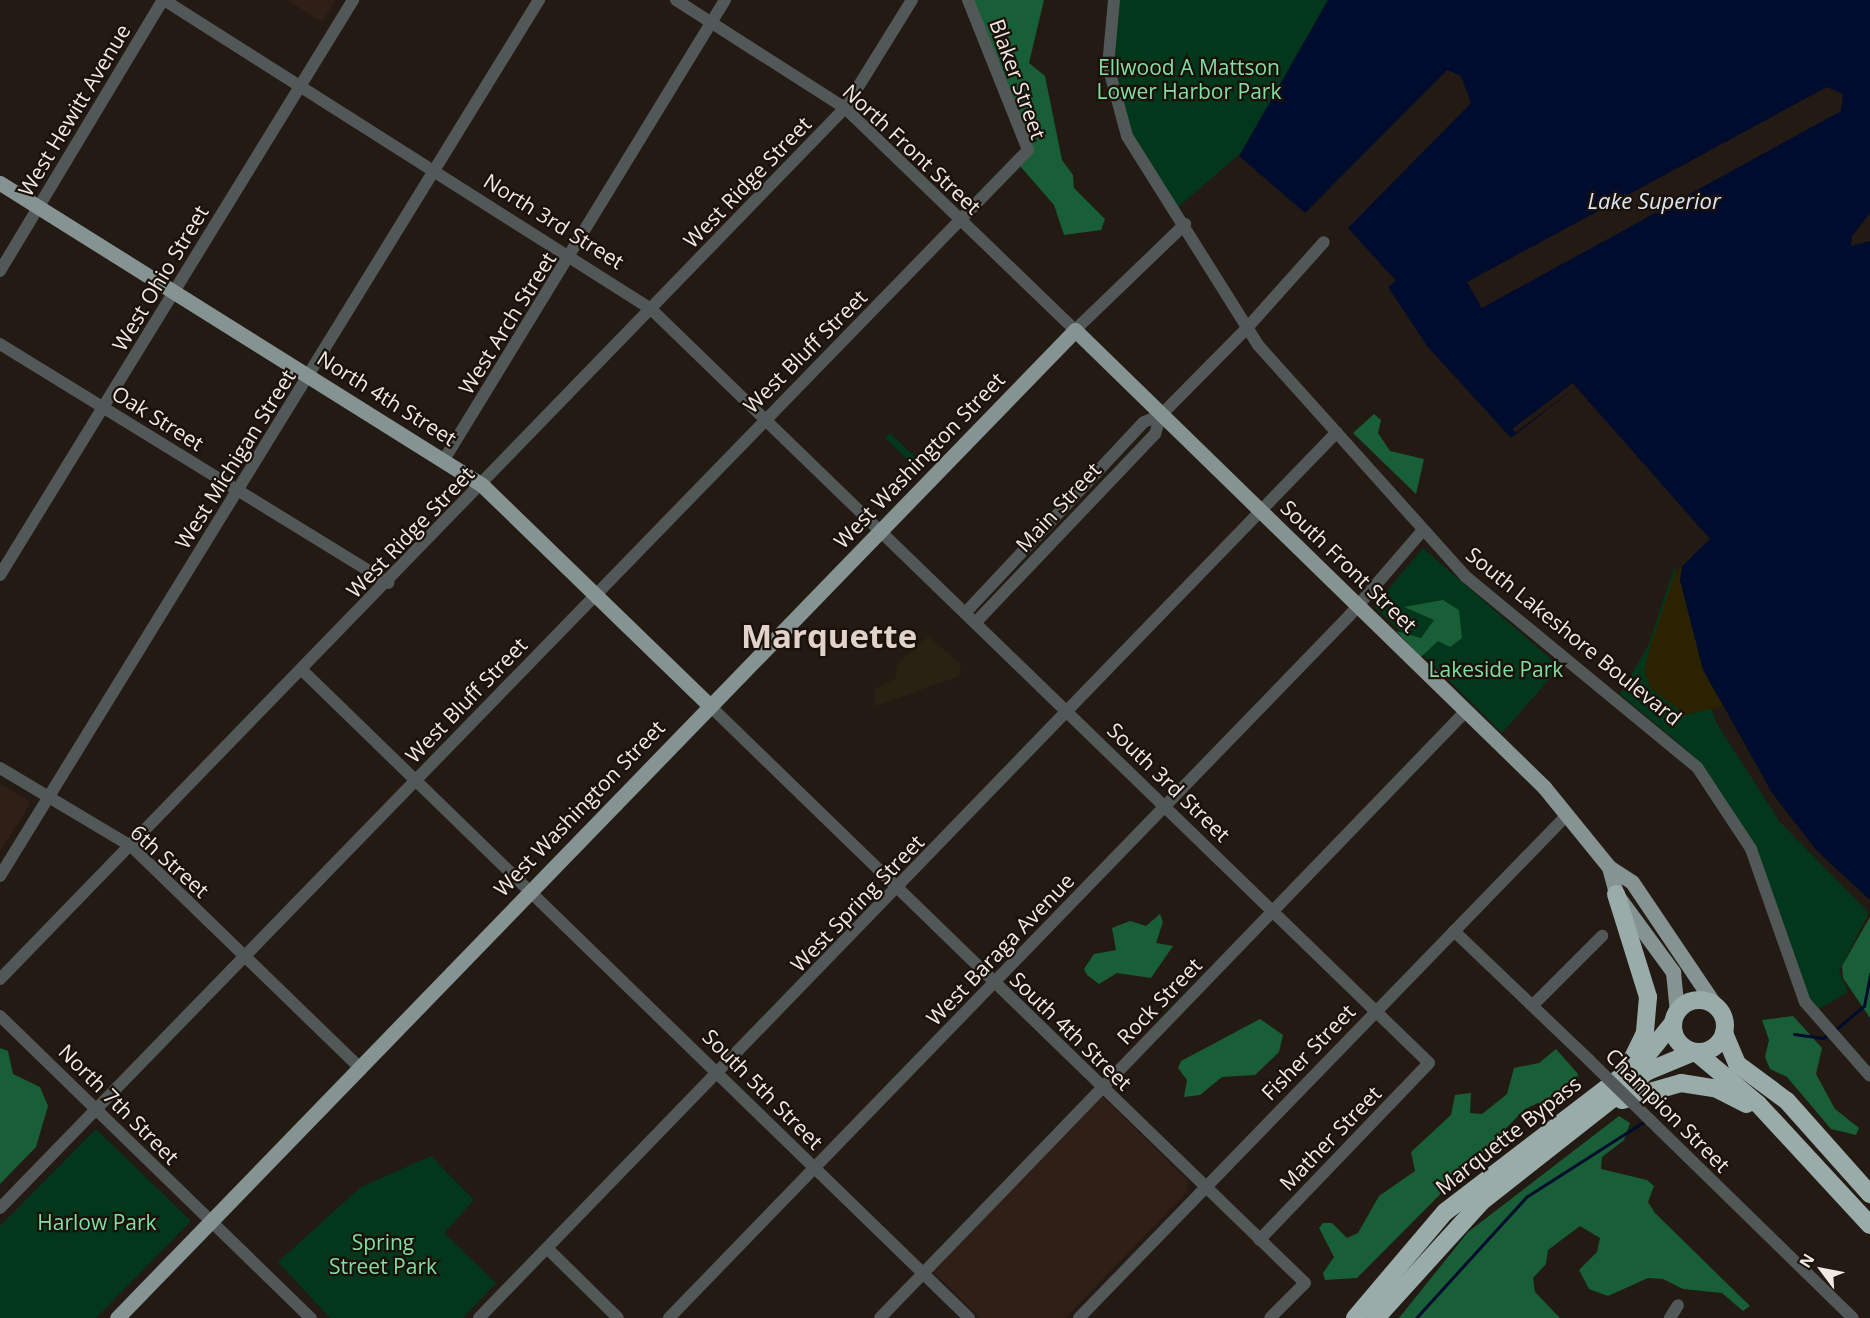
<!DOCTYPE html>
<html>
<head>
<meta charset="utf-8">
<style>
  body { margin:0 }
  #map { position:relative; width:1870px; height:1318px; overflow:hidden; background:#231a13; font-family:"Open Sans",sans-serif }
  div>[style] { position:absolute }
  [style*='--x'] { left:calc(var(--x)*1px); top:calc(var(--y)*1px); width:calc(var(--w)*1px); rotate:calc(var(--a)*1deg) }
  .commercial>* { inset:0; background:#292212 }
  .education>* { inset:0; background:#2f1f16 }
  .green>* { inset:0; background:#02371b; transform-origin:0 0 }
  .forest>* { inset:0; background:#185e37 }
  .sand>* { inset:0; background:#2b2202 }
  .water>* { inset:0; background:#000c2e }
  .pier>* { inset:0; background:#231a13; transform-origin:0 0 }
  .stream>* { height:3px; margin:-1.5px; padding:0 1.5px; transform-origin:1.5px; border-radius:1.5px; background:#000c2e }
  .minor>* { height:12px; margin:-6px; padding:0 6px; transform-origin:6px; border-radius:6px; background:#515857 }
  .major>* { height:15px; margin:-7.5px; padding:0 7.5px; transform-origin:7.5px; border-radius:7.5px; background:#859492 }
  .highway>* { height:18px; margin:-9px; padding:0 9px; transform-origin:9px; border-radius:9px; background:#9aaca9 }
  .highway>.ring { margin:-9px; padding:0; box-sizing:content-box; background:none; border:18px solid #9aaca9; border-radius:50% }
  .minor-bridge>* { height:12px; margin:-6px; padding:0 6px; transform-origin:6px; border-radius:6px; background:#515857 }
  span { translate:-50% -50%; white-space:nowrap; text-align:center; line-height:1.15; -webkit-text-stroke:4.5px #1a110a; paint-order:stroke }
  .park-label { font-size:21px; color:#82dfa2 }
  .street-label { font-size:21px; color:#f0e9e4 }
  .water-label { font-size:22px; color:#dae5f5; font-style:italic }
  .town-label { font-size:33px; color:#e1d3ca; font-weight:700 }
  .north { position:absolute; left:1792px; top:1240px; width:60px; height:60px; -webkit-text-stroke:4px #1a110a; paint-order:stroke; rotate:302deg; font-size:16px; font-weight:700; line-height:24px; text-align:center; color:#f0e9e4 }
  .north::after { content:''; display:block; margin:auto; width:21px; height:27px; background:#f0e9e4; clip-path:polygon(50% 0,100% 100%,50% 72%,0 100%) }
</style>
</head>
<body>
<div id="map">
  <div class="commercial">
    <div style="clip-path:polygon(928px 637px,961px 664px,959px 676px,876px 706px,873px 690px,896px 678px,897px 664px)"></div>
  </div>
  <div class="education">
    <div style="clip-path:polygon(287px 0,336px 0,322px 22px)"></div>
    <div style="clip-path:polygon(0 783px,31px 802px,0 852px)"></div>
    <div style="clip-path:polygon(1100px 1094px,1188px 1181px,1187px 1192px,1065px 1318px,980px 1318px,934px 1272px)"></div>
  </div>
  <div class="green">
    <div style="clip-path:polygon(1114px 0,1328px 0,1243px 151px,1176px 209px,1127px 136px,1114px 101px,1108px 34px)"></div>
    <div style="left:890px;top:433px;width:45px;height:7px;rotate:44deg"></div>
    <div style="clip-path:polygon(1423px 548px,1560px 667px,1502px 733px,1374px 606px)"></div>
    <div style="clip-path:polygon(1675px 566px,1677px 617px,1717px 724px,1780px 822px,1869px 913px,1839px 971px,1848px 992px,1817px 1010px,1802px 991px,1757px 856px,1731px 807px,1689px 752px,1620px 694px,1648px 646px)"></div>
    <div style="clip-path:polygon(96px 1129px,191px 1221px,96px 1318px,0 1318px,0 1226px)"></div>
    <div style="clip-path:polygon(431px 1156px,474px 1200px,444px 1233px,496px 1283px,463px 1318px,330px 1318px,278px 1262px,361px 1187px)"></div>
  </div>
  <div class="forest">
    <div style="clip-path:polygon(971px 0,1044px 0,1029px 63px,1045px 76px,1062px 160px,1073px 175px,1074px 188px,1105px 219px,1101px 230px,1064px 235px,1054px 205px,1020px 166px,1030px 156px)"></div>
    <div style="clip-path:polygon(1374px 414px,1381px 420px,1378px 433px,1390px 451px,1424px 459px,1416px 494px,1353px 433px)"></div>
    <div style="clip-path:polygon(1443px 600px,1459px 610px,1462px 638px,1450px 647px,1438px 641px,1421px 657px,1396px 631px,1421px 638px,1434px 620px,1404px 607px)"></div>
    <div style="clip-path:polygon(1160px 914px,1163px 922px,1156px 943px,1173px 946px,1151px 978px,1117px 973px,1099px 984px,1087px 975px,1084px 969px,1094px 954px,1116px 950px,1112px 928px,1130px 921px,1146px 926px)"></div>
    <div style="clip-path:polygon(1870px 917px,1870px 1018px,1843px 978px,1842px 966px)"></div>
    <div style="clip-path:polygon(1793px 1016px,1822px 1048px,1816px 1074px,1835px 1109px,1859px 1128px,1856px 1135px,1831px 1129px,1787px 1077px,1770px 1069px,1765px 1057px,1769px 1040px,1762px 1020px)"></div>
    <div style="clip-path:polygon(1260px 1019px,1283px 1035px,1279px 1052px,1255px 1075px,1222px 1077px,1200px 1095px,1184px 1097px,1187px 1080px,1178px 1068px,1181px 1061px)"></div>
    <div style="clip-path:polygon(0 1048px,8px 1051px,13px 1074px,40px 1087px,48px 1106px,36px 1147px,0 1184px)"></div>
    <div style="clip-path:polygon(1556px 1049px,1578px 1074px,1576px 1091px,1559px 1106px,1538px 1103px,1525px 1109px,1357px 1278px,1325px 1280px,1323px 1273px,1334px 1257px,1319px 1228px,1323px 1223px,1332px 1223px,1347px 1238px,1358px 1233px,1379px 1196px,1415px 1171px,1411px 1152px,1451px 1115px,1455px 1095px,1471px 1093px,1470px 1113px,1482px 1114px,1507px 1094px,1514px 1068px,1539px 1063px)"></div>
    <div style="clip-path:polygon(1619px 1116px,1630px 1123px,1624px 1140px,1602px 1157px,1601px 1169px,1647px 1180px,1654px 1186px,1648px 1202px,1655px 1213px,1750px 1306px,1743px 1311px,1722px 1293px,1683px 1289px,1663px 1279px,1648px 1278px,1608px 1296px,1589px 1289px,1579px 1270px,1597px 1252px,1600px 1238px,1580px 1226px,1548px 1250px,1546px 1264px,1533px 1278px,1535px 1292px,1560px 1318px,1399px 1318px,1468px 1232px)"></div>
  </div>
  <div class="sand">
    <div style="clip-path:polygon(1691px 555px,1870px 900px,1817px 851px,1772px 793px,1722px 706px,1686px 715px,1651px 689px,1644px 671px,1649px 650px,1675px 573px)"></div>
  </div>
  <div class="water">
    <div style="clip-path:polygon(1328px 0,1870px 0,1870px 213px,1852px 236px,1851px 246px,1870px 241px,1870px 900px,1817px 851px,1772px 793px,1703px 670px,1680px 580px,1682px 566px,1710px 539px,1576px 387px,1511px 438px,1427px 346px,1388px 287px,1396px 281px,1348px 228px,1471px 103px,1461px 76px,1447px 70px,1305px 213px,1239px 156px)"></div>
  </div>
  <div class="pier">
    <div style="clip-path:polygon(1827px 87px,1843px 94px,1841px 111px,1482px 308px,1467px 282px)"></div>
    <div style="left:1573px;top:383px;width:5px;height:76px;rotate:53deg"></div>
  </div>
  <div class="stream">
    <div style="--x:1835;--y:1030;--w:38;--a:-40"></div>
    <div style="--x:1864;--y:1006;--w:33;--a:-79"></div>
    <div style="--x:1794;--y:1034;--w:29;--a:8"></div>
    <div style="--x:1823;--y:1038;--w:7;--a:-34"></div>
    <div style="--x:1416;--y:1318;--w:164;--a:-47.7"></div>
    <div style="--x:1526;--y:1197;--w:141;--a:-32.6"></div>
  </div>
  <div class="minor">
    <div style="--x:164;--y:0;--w:577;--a:32.4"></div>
    <div style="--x:651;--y:309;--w:1083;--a:44.1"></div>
    <div style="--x:1429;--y:1063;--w:245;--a:133.8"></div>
    <div style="--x:676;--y:0;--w:201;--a:32.6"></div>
    <div style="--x:845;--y:108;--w:320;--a:44"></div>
    <div style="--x:1075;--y:330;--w:153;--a:-43.9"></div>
    <div style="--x:1114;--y:0;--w:66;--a:95.2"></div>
    <div style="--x:1108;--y:66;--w:73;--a:74.8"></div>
    <div style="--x:1127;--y:136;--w:247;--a:57.9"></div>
    <div style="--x:1258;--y:345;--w:310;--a:48.1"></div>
    <div style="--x:1465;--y:576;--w:301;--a:39.5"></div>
    <div style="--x:1697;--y:767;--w:98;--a:56.6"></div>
    <div style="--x:1751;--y:849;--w:162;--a:70.6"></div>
    <div style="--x:1805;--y:1002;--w:98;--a:48.7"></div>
    <div style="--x:0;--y:271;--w:316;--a:-59"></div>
    <div style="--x:0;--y:344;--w:456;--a:31.6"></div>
    <div style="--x:445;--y:458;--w:537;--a:-58.56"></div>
    <div style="--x:0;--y:575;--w:675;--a:-58.45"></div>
    <div style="--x:966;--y:612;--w:260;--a:-46.9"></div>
    <div style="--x:1144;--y:422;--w:18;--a:-22"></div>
    <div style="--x:1161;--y:415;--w:122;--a:-45.3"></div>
    <div style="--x:1247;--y:328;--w:115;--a:-48.2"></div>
    <div style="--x:976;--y:622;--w:260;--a:-46.4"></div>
    <div style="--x:1155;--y:434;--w:20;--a:-72"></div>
    <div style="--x:302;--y:670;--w:930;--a:44.17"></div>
    <div style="--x:709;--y:705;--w:830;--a:44.12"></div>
    <div style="--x:1305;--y:1283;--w:49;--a:135"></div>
    <div style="--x:0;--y:768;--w:152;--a:30.8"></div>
    <div style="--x:131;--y:846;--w:316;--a:44.1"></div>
    <div style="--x:0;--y:876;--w:1029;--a:-58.4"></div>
    <div style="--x:1454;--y:931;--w:187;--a:43.7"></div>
    <div style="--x:0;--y:979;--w:1214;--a:-45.87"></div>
    <div style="--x:845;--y:108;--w:127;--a:-58.2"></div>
    <div style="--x:1533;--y:1005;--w:98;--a:-45"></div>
    <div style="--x:0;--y:1016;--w:434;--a:44.2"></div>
    <div style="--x:1651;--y:1121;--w:282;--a:44.3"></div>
    <div style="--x:0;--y:1208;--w:1475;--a:-45.82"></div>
    <div style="--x:1028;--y:150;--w:162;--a:-111.8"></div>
    <div style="--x:548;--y:1249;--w:98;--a:44.6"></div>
    <div style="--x:479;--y:1318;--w:1233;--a:-45.92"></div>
    <div style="--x:669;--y:1318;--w:977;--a:-45.91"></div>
    <div style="--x:1349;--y:616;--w:112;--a:-49.3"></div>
    <div style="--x:880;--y:1318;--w:844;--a:-46.01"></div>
    <div style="--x:1079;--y:1318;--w:702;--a:-45.87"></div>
    <div style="--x:1670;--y:1318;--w:15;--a:-58"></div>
  </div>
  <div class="major">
    <div style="--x:0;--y:183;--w:569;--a:32.07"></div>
    <div style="--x:482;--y:485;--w:316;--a:44.1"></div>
    <div style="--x:1609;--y:867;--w:28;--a:75"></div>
    <div style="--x:1616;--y:894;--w:97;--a:53.8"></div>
    <div style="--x:1673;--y:972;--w:40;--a:84.3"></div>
    <div style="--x:117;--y:1318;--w:1376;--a:-45.88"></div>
    <div style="--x:1075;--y:330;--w:655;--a:44.26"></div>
    <div style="--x:1544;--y:787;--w:103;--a:50.9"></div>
    <div style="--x:1609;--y:867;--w:27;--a:33"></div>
    <div style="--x:1632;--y:882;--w:148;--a:56"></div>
  </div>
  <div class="highway">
    <div style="--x:1616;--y:894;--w:108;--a:72.7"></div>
    <div style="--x:1648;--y:997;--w:36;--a:95"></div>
    <div style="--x:1645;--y:1033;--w:37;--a:116"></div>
    <div class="ring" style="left:1673px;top:1000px;width:34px;height:34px"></div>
    <div style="--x:1724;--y:1033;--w:34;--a:67"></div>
    <div style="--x:1737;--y:1064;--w:62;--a:36.5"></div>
    <div style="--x:1787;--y:1101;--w:125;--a:48.3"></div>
    <div style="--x:1697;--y:1053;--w:80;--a:39.9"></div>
    <div style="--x:1758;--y:1104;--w:165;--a:47.2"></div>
    <div style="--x:1622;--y:1100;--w:61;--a:-16.1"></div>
    <div style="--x:1681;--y:1083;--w:36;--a:9"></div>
    <div style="--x:1717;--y:1089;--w:33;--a:27"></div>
    <div style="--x:1355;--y:1318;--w:139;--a:-49.7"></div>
    <div style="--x:1445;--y:1212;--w:250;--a:-37.5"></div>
    <div style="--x:1643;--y:1060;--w:48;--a:-51"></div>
    <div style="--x:1376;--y:1318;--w:156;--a:-47.8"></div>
    <div style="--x:1481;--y:1202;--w:210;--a:-38.2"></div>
    <div style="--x:1646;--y:1072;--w:52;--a:-22.6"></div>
  </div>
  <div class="minor-bridge">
    <div style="--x:1589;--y:1060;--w:87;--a:44.5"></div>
  </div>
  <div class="park-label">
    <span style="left:1189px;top:79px">Ellwood A Mattson<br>Lower Harbor Park</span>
    <span style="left:1496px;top:669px">Lakeside Park</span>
    <span style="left:97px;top:1222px">Harlow Park</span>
    <span style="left:383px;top:1254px">Spring<br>Street Park</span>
  </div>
  <div class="street-label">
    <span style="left:1018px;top:79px;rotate:70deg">Blaker Street</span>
    <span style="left:74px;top:110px;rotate:-59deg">West Hewitt Avenue</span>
    <span style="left:912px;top:149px;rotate:43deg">North Front Street</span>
    <span style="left:747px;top:182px;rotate:-46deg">West Ridge Street</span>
    <span style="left:554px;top:221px;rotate:32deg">North 3rd Street</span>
    <span style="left:160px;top:278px;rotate:-59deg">West Ohio Street</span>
    <span style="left:507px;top:323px;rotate:-58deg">West Arch Street</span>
    <span style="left:805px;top:351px;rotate:-45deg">West Bluff Street</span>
    <span style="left:387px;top:398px;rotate:32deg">North 4th Street</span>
    <span style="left:158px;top:418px;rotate:32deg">Oak Street</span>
    <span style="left:235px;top:459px;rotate:-58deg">West Michigan Street</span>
    <span style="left:919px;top:460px;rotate:-46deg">West Washington Street</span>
    <span style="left:1058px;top:507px;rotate:-47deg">Main Street</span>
    <span style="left:410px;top:532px;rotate:-46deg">West Ridge Street</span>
    <span style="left:1349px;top:566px;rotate:44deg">South Front Street</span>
    <span style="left:1574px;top:636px;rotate:39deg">South Lakeshore Boulevard</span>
    <span style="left:466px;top:700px;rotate:-46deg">West Bluff Street</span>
    <span style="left:1169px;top:782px;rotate:44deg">South 3rd Street</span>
    <span style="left:579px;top:808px;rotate:-46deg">West Washington Street</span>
    <span style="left:170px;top:861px;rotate:42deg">6th Street</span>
    <span style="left:857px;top:903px;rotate:-46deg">West Spring Street</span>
    <span style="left:1000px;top:949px;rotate:-46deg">West Baraga Avenue</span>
    <span style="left:1159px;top:1001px;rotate:-46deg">Rock Street</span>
    <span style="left:1071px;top:1031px;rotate:44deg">South 4th Street</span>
    <span style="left:1308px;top:1052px;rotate:-46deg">Fisher Street</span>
    <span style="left:763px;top:1089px;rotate:45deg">South 5th Street</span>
    <span style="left:119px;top:1104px;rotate:45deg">North 7th Street</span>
    <span style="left:1668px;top:1110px;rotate:45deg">Champion Street</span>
    <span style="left:1508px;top:1135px;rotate:-38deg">Marquette Bypass</span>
    <span style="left:1330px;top:1138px;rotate:-46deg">Mather Street</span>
  </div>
  <div class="water-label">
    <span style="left:1654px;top:201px">Lake Superior</span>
  </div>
  <div class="town-label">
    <span style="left:829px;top:636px">Marquette</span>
  </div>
  <div class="north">N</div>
</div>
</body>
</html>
